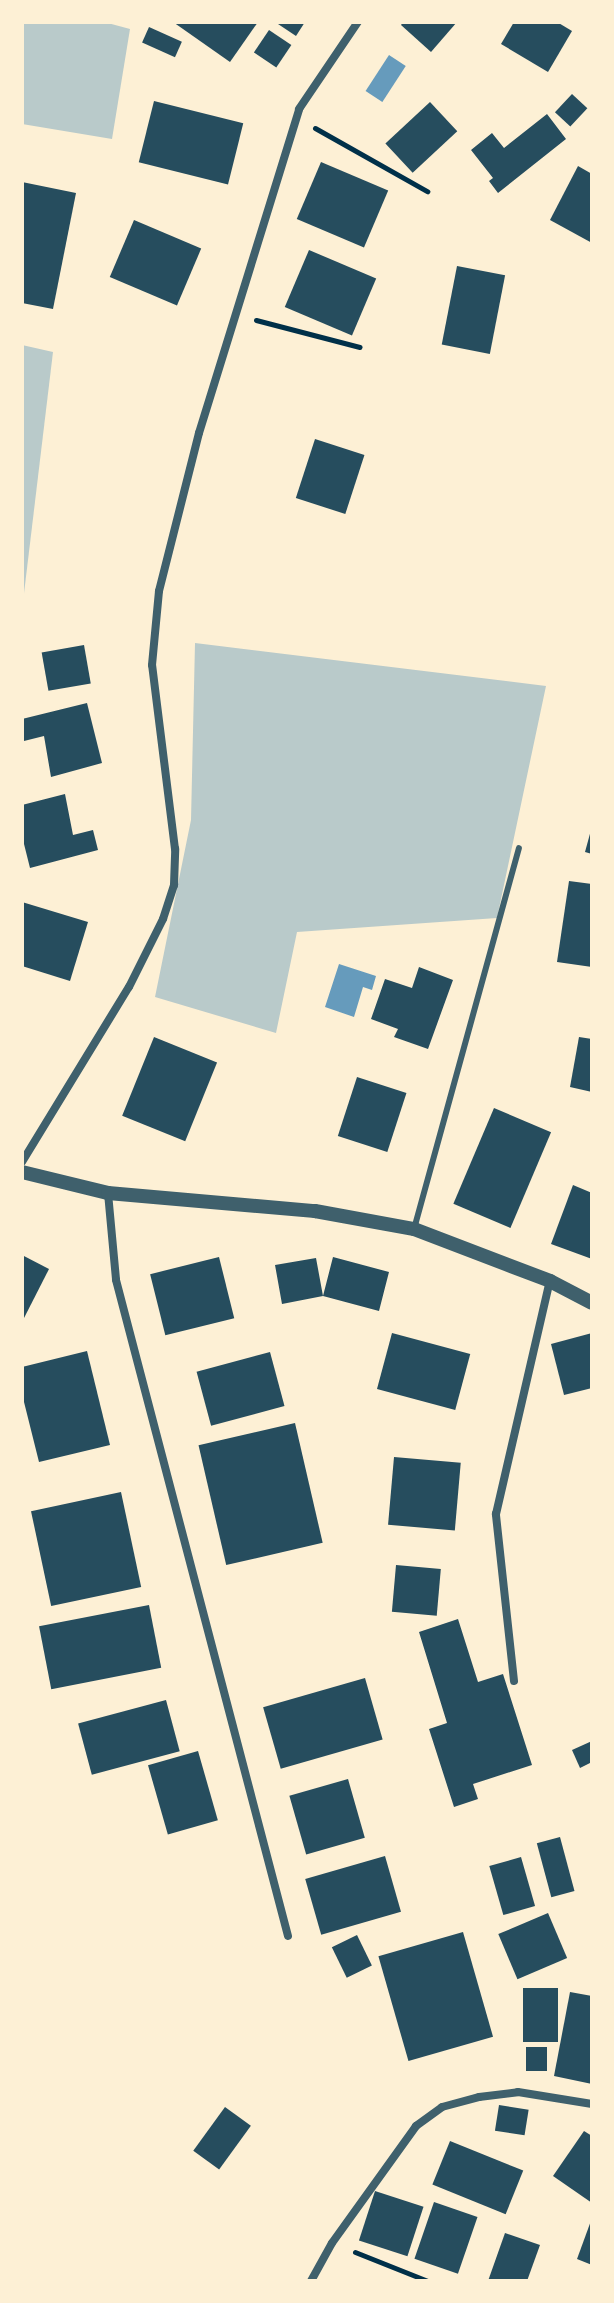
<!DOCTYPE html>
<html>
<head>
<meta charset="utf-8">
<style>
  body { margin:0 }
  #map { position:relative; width:614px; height:2303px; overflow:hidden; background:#fdf0d5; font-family:"DM Sans",sans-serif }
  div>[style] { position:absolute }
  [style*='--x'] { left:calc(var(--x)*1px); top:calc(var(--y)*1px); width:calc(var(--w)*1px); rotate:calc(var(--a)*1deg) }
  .green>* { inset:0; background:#b9caca }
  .water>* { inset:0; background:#669bbc; transform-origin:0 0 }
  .building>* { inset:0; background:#264d5e; transform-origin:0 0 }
  .path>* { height:5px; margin:-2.5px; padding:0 2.5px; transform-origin:2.5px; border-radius:2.5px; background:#003049 }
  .service>* { height:6px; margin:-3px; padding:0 3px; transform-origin:3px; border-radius:3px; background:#3f606c }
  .minor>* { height:8px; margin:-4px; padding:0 4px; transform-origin:4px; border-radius:4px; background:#3f606c }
  .tertiary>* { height:14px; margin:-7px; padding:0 7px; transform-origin:7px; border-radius:7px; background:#3f606c }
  span { translate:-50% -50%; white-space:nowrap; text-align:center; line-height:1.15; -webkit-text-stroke:6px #fdf0d5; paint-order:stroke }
  .frame { position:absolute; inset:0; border:24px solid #fdf0d5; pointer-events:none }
</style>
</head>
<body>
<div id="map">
  <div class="green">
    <div style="clip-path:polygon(22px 22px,104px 22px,130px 29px,112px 139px,22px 124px)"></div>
    <div style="clip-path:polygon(22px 345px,53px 352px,22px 610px)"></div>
    <div style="clip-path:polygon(195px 643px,546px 686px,497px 918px,297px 932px,276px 1033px,155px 997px,191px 820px)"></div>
  </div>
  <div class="water">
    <div style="left:389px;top:55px;width:20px;height:43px;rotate:33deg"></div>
    <div style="clip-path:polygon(339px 964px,376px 976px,372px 990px,363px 987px,354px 1017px,325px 1007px)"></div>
  </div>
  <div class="building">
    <div style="clip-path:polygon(173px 22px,258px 22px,230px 62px)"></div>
    <div style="clip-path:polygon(275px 22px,305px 22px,296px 36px)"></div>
    <div style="clip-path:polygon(403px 22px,457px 22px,431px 52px,401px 25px)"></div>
    <div style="clip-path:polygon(514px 22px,557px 22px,572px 31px,548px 72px,501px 44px)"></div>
    <div style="left:149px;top:27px;width:36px;height:17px;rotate:24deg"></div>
    <div style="left:269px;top:30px;width:27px;height:27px;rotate:34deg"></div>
    <div style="left:572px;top:94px;width:21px;height:25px;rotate:43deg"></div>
    <div style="left:154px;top:101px;width:92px;height:63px;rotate:14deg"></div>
    <div style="left:430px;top:102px;width:40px;height:61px;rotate:47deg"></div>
    <div style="clip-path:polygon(547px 114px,566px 139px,498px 193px,489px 181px,493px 178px,471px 150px,492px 133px,504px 148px)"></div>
    <div style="left:321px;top:162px;width:73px;height:62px;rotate:23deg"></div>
    <div style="clip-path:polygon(578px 166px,592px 174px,592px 243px,550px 220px)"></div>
    <div style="clip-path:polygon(22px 182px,76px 193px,53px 309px,22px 303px)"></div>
    <div style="left:134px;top:220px;width:73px;height:62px;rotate:23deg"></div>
    <div style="left:309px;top:250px;width:73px;height:62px;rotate:23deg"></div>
    <div style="left:457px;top:266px;width:49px;height:80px;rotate:11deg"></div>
    <div style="left:315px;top:439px;width:52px;height:62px;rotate:18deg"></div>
    <div style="left:84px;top:645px;width:39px;height:43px;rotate:80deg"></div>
    <div style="clip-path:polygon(87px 703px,102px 763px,51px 777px,44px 736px,24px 741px,22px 719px)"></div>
    <div style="clip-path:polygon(65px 794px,73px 835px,93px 830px,98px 850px,30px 868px,22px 836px,22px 805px)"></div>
    <div style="clip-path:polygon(591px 830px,592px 830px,592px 854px,585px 852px)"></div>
    <div style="clip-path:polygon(569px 881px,592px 884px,592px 967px,557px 962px)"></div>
    <div style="clip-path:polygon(22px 902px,88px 922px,70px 981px,22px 966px)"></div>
    <div style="clip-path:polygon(419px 967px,453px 980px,428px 1049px,394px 1037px,398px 1029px,371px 1019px,385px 979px,412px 988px)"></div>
    <div style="left:154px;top:1037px;width:68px;height:85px;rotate:22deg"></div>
    <div style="clip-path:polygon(579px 1037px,592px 1039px,592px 1092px,570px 1087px)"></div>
    <div style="left:357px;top:1077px;width:52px;height:62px;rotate:18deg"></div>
    <div style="left:494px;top:1108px;width:62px;height:104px;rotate:23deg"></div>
    <div style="clip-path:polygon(573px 1185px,592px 1193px,592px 1259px,551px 1244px)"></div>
    <div style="clip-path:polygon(22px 1255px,49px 1269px,22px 1322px)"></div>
    <div style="left:219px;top:1257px;width:63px;height:71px;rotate:76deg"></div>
    <div style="clip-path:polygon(333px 1257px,389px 1272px,379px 1311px,323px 1296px,282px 1304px,275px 1265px,316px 1258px,323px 1296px)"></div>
    <div style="left:392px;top:1333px;width:81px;height:58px;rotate:15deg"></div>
    <div style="clip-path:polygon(592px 1333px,592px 1388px,564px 1395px,551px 1344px)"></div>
    <div style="clip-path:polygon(87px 1351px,110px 1445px,39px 1462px,22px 1394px,22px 1367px)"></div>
    <div style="left:270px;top:1352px;width:56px;height:76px;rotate:75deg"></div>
    <div style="left:295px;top:1423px;width:123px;height:99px;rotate:77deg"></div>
    <div style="left:394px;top:1457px;width:67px;height:68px;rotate:5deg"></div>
    <div style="left:121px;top:1492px;width:97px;height:92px;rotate:78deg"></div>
    <div style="left:396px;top:1565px;width:45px;height:47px;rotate:5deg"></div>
    <div style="left:149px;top:1605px;width:64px;height:112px;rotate:79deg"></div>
    <div style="clip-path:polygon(458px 1619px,478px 1682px,503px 1674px,532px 1765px,473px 1784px,478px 1799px,454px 1807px,429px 1729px,447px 1723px,419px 1632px)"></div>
    <div style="left:365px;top:1678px;width:64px;height:106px;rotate:74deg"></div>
    <div style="left:166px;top:1700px;width:53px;height:91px;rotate:75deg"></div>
    <div style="clip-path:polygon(592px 1741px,592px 1762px,580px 1768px,572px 1750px)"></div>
    <div style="left:198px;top:1751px;width:72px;height:52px;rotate:74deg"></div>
    <div style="left:348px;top:1779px;width:61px;height:61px;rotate:74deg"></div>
    <div style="left:560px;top:1837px;width:56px;height:24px;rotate:75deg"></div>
    <div style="left:385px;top:1856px;width:58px;height:83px;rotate:74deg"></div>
    <div style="left:521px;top:1857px;width:51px;height:33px;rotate:74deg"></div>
    <div style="left:548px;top:1913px;width:49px;height:54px;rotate:67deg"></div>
    <div style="left:463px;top:1932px;width:109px;height:88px;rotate:74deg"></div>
    <div style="left:357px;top:1935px;width:34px;height:28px;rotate:64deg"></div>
    <div style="left:523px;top:1988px;width:35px;height:54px"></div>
    <div style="clip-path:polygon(570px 1992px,592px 1996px,592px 2084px,554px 2076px)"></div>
    <div style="left:526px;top:2047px;width:21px;height:24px"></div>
    <div style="left:499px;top:2105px;width:30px;height:26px;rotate:9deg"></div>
    <div style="left:225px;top:2107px;width:32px;height:54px;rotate:36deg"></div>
    <div style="clip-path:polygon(584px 2131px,592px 2136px,592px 2203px,553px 2176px)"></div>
    <div style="left:450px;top:2141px;width:79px;height:47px;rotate:22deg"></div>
    <div style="left:375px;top:2191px;width:51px;height:52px;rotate:18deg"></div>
    <div style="left:434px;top:2202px;width:46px;height:60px;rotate:19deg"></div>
    <div style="clip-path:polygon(592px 2218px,592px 2265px,577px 2259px)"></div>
    <div style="clip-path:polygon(505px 2233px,540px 2245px,527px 2281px,488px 2281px)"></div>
  </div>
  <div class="path">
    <div style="--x:315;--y:128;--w:129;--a:29.4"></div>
    <div style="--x:256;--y:320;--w:107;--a:14.6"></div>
    <div style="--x:355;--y:2252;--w:79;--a:21.7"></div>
  </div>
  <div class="service">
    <div style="--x:414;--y:1229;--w:395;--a:-74.6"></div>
  </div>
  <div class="minor">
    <div style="--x:22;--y:1162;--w:205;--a:-58.6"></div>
    <div style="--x:129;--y:987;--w:76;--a:-63.4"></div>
    <div style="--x:163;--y:919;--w:36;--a:-72"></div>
    <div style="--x:174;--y:885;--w:36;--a:-88"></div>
    <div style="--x:175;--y:849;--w:185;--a:-97.1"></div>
    <div style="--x:152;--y:665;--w:74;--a:-84.6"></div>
    <div style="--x:159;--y:591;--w:163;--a:-75.8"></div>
    <div style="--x:199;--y:433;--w:339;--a:-72.8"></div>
    <div style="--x:299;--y:109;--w:105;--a:-55.9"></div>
    <div style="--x:108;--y:1193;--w:87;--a:84.7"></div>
    <div style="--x:116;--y:1280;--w:678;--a:75.31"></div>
    <div style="--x:514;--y:1681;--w:168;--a:-96.2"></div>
    <div style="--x:496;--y:1514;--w:239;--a:-77"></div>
    <div style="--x:311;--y:2281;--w:43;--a:-61.1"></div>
    <div style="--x:332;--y:2243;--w:144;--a:-54.3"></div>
    <div style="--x:416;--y:2126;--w:32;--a:-36"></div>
    <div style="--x:442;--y:2107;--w:38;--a:-15"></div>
    <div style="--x:479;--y:2097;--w:39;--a:-7"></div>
    <div style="--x:518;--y:2092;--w:75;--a:9.2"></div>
  </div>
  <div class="tertiary">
    <div style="--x:22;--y:1172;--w:89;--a:13.7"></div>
    <div style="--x:108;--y:1193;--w:208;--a:5"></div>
    <div style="--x:315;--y:1211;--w:101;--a:10.3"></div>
    <div style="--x:414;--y:1229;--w:146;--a:20.9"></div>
    <div style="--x:550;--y:1281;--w:47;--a:27.6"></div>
  </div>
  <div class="frame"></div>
</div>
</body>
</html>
